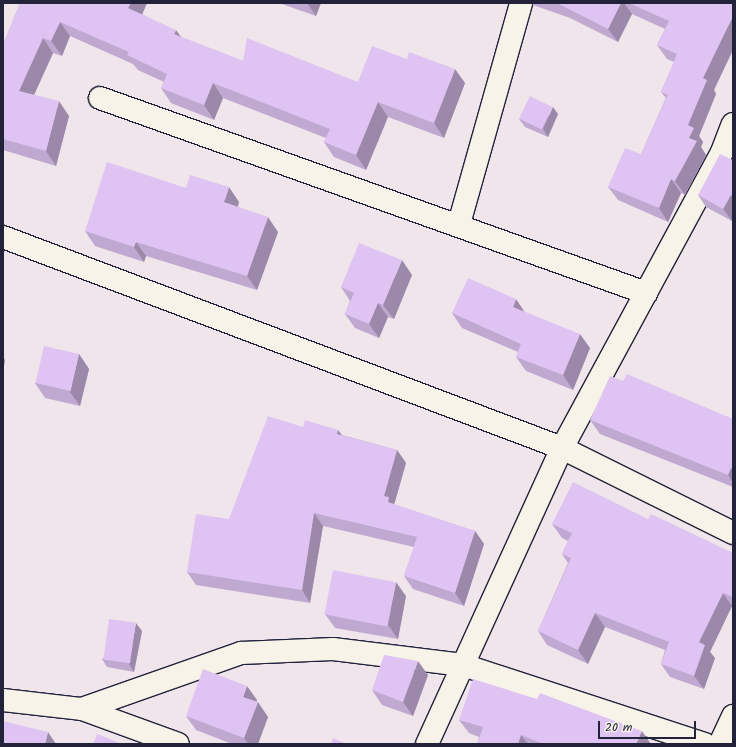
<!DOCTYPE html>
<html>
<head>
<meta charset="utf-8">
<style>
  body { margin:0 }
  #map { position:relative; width:736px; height:747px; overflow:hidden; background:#f0e5eb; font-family:Kalam,sans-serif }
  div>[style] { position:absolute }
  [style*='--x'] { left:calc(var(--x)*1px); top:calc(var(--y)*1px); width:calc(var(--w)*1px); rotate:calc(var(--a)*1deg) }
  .roads { filter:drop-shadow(1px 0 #22223b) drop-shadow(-1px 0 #22223b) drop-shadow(0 1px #22223b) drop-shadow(0 -1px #22223b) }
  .minor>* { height:22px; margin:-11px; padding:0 11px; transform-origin:11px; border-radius:11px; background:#f7f3e8 }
  .wall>* { inset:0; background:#c0a9d1 }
  .shaded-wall>* { inset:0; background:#9c89aa }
  .building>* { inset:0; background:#dfc4f3; transform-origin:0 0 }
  span { translate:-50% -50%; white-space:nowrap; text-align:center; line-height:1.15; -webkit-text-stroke:3.5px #f7f3e8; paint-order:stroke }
  .frame { position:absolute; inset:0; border:4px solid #22223b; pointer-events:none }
  .scale { position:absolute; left:598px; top:721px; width:98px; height:18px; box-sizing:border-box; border:2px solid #22223b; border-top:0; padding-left:5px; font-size:12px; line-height:14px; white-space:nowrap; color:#22223b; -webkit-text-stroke:3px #f7f3e8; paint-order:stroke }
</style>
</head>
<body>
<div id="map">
  <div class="roads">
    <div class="minor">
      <div style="--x:100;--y:98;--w:580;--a:19.65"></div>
      <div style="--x:459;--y:224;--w:230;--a:-74.3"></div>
      <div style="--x:3;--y:237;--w:597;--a:20.68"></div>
      <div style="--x:562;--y:448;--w:191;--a:26.4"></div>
      <div style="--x:3;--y:700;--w:80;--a:6.5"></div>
      <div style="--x:82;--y:709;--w:102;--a:20"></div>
      <div style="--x:82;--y:709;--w:169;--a:-19.4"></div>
      <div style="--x:241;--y:653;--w:92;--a:-2.5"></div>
      <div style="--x:333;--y:649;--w:131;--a:7"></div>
      <div style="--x:463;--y:665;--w:254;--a:18.1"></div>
      <div style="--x:427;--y:744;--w:325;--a:-65.5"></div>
      <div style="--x:562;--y:448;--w:336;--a:-61.6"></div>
      <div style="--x:722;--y:152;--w:30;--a:-69"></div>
      <div style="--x:720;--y:744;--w:31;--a:-65"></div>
    </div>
  </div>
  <div class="wall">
    <div style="clip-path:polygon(20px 3px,147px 3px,142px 14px,181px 37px,243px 61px,358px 82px,465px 83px,444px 138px,388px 117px,366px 170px,334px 157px,324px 142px,326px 138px,223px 98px,214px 120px,171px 103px,161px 88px,164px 82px,138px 70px,133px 64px,70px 36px,62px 56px,53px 53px,34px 95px,69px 116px,56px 166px,3px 150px,3px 45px)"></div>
    <div style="clip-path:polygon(279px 3px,321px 3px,316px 16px)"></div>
    <div style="clip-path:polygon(532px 3px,733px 3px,714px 90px,716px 94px,699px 136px,703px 142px,701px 147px,706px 155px,685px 195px,681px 193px,668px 222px,618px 200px,608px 187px,641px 154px,666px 98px,661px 92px,674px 62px,667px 59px,657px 45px,665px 29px,632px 14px,618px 42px,570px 18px,533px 5px)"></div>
    <div style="clip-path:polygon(558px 114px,548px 137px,525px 127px,519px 119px)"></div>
    <div style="clip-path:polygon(733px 160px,733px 219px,732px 221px,706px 207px,698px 195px)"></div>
    <div style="clip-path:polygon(186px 188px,239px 202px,238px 207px,278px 232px,257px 290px,146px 256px,144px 262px,95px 246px,85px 231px)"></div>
    <div style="clip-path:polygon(412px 275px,394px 319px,388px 317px,379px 338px,355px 328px,345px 314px,350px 301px,341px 287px)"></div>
    <div style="clip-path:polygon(525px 312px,590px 348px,573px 390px,526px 371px,516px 357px,518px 352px,462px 328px,452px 313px)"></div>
    <div style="clip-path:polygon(79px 354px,89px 369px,80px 406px,45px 398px,35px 383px)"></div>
    <div style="clip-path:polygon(623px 381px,733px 419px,733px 487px,600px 434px,590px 420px)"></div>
    <div style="clip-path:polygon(303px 427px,338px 430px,342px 435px,397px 450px,406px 463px,394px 505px,475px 531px,484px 544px,464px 606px,413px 589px,404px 576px,414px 547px,323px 526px,310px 603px,196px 585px,187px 572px,229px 519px)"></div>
    <div style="clip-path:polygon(648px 519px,733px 553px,733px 607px,732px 606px,710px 652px,715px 658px,704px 689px,670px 677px,661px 664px,665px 650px,605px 627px,588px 664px,547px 645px,538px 631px,568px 563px,562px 554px,568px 541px,562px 538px,552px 524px)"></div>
    <div style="clip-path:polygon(406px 596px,398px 639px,335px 628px,325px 614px)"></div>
    <div style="clip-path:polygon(142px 631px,134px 672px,107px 667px,102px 659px)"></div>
    <div style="clip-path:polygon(428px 675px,413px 716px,382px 705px,372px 690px)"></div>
    <div style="clip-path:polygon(257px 700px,257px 702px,268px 717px,258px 744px,232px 744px,196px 730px,186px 716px)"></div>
    <div style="clip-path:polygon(459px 720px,651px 744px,477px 744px,479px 737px,469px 733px)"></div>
  </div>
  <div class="shaded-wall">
    <div style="clip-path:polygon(131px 3px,147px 3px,139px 22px,128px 8px)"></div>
    <div style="clip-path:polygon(307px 3px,321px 3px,316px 16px)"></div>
    <div style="clip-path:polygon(621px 3px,624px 3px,632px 14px,618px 42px,608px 29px)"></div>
    <div style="clip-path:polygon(733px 16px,733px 50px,714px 90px,716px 94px,699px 136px,703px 142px,701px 147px,706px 155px,685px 195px,675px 181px,689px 138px,688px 125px,703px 78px)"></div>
    <div style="clip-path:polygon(60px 22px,70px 36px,62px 56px,51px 41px)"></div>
    <div style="clip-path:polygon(176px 30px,186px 44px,174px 34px)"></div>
    <div style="clip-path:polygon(43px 38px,53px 53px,29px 106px,19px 91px)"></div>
    <div style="clip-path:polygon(455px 69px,465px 83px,444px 138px,434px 123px)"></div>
    <div style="clip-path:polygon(213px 83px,223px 98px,214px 120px,204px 105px)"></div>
    <div style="clip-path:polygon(59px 101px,69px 116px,56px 166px,46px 151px)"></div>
    <div style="clip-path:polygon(378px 102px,388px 117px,366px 170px,356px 155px)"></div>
    <div style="clip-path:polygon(553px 107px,558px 114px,548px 137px,543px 129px)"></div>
    <div style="clip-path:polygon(671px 179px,681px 193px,668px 222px,659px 208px)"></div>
    <div style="clip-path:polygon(229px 187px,239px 202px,234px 217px,224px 202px)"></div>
    <div style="clip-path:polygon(731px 195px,733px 198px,733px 219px,732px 221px,723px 209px)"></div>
    <div style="clip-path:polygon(268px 217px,278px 232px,257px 290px,247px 276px)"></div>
    <div style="clip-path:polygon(136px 242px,146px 256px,144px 262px,134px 247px)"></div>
    <div style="clip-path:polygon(402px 260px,412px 275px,394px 319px,383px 305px)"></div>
    <div style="clip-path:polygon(516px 299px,526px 314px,513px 307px)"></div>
    <div style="clip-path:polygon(378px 303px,388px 317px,379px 338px,369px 324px)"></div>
    <div style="clip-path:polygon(580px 334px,590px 348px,573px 390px,563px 375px)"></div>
    <div style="clip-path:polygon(79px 354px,89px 369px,80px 406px,70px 392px)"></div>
    <div style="clip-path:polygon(3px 357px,5px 360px,3px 372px)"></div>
    <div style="clip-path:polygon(338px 430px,347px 443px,337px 434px)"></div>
    <div style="clip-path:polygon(397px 450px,406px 463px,394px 505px,388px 502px,384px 496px)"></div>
    <div style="clip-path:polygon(731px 468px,733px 471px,733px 483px,728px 475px)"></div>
    <div style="clip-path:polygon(314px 513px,323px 526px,310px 603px,302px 590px)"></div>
    <div style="clip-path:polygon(475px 531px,484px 544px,464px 606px,455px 593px)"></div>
    <div style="clip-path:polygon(396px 582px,406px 596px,398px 639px,388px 625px)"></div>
    <div style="clip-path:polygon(723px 593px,732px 606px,710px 652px,715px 658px,704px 689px,694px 676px,699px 642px)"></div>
    <div style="clip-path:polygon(595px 613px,605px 627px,588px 664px,578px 650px)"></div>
    <div style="clip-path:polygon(136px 623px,142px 631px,134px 672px,129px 664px)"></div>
    <div style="clip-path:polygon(418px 661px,428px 675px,413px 716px,403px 702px)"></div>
    <div style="clip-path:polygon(247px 686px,257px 700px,253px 711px,243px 697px)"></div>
    <div style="clip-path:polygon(258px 702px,268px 717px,258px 744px,248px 744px,244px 738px)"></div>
    <div style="clip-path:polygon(642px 731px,651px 744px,636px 744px)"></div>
    <div style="clip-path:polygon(48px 732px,56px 744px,45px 744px)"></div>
    <div style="clip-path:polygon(521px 735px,528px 744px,518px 744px)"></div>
  </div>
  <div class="building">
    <div style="clip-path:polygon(20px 3px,131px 3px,128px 8px,176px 30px,174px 34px,243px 61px,247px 38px,358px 82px,372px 46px,407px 59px,409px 52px,455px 69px,434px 123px,378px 102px,356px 155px,324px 142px,330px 129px,213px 83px,204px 105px,161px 88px,167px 74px,127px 55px,129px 52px,60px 22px,51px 41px,43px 38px,19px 91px,59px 101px,46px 151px,3px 139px,3px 45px)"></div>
    <div style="clip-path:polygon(557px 3px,621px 3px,608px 29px)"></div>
    <div style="clip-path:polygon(629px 3px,733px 3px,733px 16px,703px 78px,707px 80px,688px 125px,694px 128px,689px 138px,697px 141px,675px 181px,671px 179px,659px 208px,608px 187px,625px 148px,641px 154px,668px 95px,661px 92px,677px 54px,657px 45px,669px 21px)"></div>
    <div style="left:530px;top:96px;width:25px;height:25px;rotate:26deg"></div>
    <div style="clip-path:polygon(720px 154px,733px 160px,733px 196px,731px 195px,723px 209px,698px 195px)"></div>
    <div style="clip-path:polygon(107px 162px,186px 188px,190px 175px,229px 187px,224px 202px,268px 217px,247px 276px,136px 242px,134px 247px,85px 231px)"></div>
    <div style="clip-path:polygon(359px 243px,402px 260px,383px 305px,378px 303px,369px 324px,345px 314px,354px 293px,341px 287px)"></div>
    <div style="clip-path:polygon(468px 278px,516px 299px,513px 307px,580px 334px,563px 375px,516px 357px,521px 344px,452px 313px)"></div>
    <div style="left:44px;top:346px;width:36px;height:38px;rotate:13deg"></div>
    <div style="clip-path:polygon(627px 374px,733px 419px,733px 469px,731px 468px,728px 475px,590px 420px,610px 376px,623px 381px)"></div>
    <div style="clip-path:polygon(268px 416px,303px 427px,305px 420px,338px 430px,337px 434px,397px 450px,384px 496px,389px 497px,388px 502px,475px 531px,455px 593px,404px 576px,417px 537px,314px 513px,302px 590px,187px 572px,196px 514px,229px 519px)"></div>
    <div style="clip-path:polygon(573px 482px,648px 519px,651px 514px,733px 553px,733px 597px,723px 593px,699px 642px,705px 645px,694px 676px,661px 664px,669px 642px,595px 613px,578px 650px,538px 631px,571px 558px,562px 554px,572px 533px,552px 524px)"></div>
    <div style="left:333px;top:570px;width:64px;height:45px;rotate:11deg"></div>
    <div style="left:109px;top:619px;width:27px;height:41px;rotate:8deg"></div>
    <div style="clip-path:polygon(384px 655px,418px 661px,403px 702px,372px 690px)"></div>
    <div style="clip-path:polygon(203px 669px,247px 686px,243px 697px,258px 702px,244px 738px,186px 716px)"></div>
    <div style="clip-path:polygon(473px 679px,537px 699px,540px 693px,642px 731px,636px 744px,544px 744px,521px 735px,518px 744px,477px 744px,483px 727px,459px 720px)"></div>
    <div style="clip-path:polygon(3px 721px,48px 732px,45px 744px,3px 744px)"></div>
    <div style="clip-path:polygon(97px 734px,122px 744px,93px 744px)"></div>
    <div style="clip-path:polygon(333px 738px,347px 744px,331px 744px)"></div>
  </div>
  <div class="frame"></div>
  <div class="scale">20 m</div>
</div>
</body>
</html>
